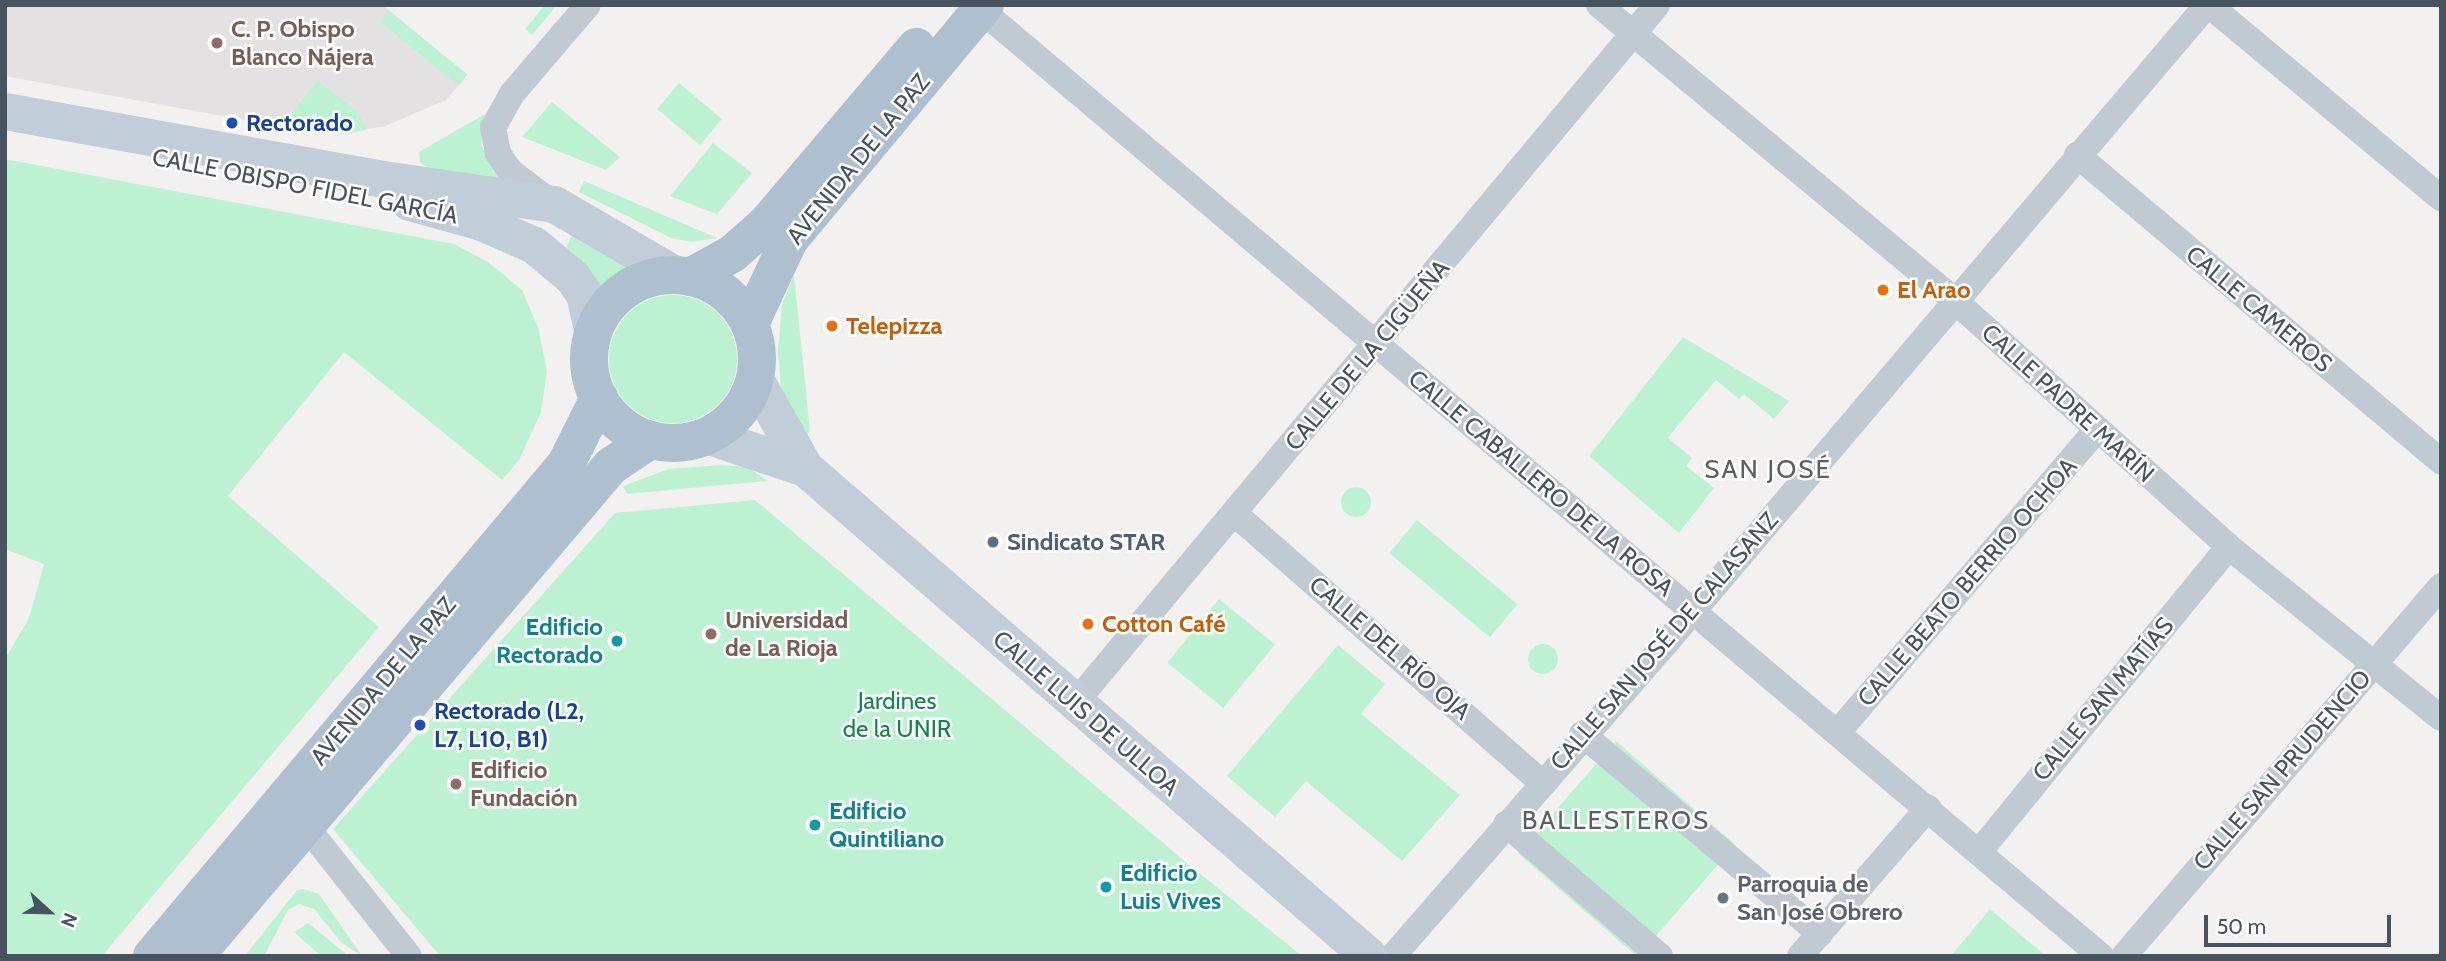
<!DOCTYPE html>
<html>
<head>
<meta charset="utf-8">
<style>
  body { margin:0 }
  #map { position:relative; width:2446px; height:961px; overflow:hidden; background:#f3f0f0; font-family:Cabin,sans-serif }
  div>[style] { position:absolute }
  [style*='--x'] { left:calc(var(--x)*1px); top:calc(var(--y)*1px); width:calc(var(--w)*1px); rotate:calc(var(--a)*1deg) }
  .education>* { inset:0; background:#e4e1e2 }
  .green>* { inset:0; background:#bcf2d1; transform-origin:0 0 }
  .round { border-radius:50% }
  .street>* { height:26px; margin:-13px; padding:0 13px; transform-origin:13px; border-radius:13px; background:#c0cad3 }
  .secondary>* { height:37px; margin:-18.5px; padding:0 18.5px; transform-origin:18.5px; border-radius:18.5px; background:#c2cdda }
  .primary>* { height:38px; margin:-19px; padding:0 19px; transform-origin:19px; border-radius:19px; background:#aec0d0 }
  .primary>.ring { margin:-19px; padding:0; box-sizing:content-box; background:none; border:38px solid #aec0d0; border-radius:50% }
  .dots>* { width:19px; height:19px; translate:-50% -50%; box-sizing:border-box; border:4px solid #fff; border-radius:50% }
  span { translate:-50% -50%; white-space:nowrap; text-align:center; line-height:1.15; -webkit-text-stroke:5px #fff; paint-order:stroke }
  .education-label { font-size:24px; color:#785e54; font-weight:700 }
  .left { translate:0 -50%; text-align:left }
  .transit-label { font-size:24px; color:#164399; font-weight:700 }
  .street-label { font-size:24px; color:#47535f }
  .food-label { font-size:24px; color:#c56008; font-weight:700 }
  .service-label { font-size:24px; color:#4e5e75; font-weight:700 }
  .culture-label { font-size:24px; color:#0d838f; font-weight:700 }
  .right { translate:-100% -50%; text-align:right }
  .park-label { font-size:24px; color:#11864b }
  .worship-label { font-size:24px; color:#5b616d; font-weight:700 }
  .neighbourhood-label { font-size:26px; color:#5c6065; letter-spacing:2px }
  .frame { position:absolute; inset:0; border:7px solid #47535f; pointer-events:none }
  .north { position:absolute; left:14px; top:877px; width:70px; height:70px; -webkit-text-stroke:5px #fff; paint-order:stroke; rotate:112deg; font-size:19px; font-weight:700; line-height:28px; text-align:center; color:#47535f }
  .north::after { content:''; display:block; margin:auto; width:24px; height:32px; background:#47535f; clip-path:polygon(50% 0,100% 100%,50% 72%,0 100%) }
  .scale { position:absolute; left:2204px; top:915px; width:187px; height:32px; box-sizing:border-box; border:4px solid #47535f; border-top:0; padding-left:9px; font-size:21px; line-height:24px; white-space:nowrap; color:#47535f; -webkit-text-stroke:5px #fff; paint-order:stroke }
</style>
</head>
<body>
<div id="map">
  <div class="education">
    <div style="clip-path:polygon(5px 5px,383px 5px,467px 75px,446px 100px,385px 126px,343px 134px,303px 131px,5px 76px)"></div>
  </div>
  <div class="green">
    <div style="clip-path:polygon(545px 5px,557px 5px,532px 35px,525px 29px)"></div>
    <div style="left:389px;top:11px;width:101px;height:14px;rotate:39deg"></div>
    <div style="clip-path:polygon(318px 81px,359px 113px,366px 130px,343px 134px,280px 127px)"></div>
    <div style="left:679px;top:83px;width:56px;height:34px;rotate:40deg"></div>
    <div style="clip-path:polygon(552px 102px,620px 157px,606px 170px,522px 137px)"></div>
    <div style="clip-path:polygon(485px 114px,481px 145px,501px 181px,429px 169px,420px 162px,419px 152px)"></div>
    <div style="clip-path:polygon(713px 143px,752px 173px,717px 214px,670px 196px)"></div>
    <div style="clip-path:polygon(5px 159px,454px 244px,488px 262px,522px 290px,538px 327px,547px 371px,541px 412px,519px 460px,502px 480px,344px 352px,228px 496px,379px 627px,102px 956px,5px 956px,5px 659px,29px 618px,44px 564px,5px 549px)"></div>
    <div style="clip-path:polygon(584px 181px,717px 238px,692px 242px,671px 238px,579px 192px)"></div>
    <div style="clip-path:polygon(573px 233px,632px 264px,595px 291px,565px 251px)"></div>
    <div style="clip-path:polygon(794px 275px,810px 431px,802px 440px,781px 388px,778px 350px,782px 305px)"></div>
    <div class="round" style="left:609px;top:295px;width:128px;height:128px"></div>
    <div style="clip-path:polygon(1683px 337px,1789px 401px,1774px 419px,1744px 394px,1739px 399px,1716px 380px,1678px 425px,1668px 438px,1692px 458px,1686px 466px,1714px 488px,1679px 533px,1589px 456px)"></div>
    <div style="clip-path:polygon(722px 465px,747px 467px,768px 481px,627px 494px,623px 486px,669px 469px)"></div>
    <div class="round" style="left:1341px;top:487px;width:30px;height:30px"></div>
    <div style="clip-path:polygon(755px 500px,1193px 868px,1302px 956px,440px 956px,333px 829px,615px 513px)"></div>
    <div style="left:1417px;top:520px;width:131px;height:43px;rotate:40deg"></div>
    <div style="left:1219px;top:599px;width:72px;height:82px;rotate:39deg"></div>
    <div class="round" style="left:1528px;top:644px;width:30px;height:30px"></div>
    <div style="clip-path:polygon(1338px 645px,1385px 684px,1361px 714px,1460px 795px,1402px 861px,1306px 781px,1275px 817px,1227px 776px)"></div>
    <div style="left:1616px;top:741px;width:158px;height:149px;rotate:41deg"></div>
    <div style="clip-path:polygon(303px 889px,319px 894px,362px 956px,342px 943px,314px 909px,299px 904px,288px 910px,264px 956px,245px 956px,297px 890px)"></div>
    <div style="clip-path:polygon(1990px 909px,2046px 956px,1951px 956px)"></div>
    <div style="clip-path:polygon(308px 923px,345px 953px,348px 956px,321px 956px,294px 932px)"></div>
  </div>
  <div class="street">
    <div style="--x:1599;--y:5;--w:462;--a:39.7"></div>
    <div style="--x:1954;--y:300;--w:370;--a:41.9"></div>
    <div style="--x:2229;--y:547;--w:272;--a:38.9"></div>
    <div style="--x:2209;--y:5;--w:302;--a:39.8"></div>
    <div style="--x:981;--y:10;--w:1466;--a:40.19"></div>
    <div style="--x:2077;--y:155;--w:476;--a:40.1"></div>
    <div style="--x:552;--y:203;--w:53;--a:-142.7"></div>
    <div style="--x:510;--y:171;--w:22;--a:-124"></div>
    <div style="--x:498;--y:153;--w:25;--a:-101"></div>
    <div style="--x:493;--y:128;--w:38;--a:-61"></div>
    <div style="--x:511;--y:95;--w:118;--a:-49.5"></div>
    <div style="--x:1235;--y:514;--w:408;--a:41.2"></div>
    <div style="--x:1075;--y:703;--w:909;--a:-50.18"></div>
    <div style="--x:1837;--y:733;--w:399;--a:-49.4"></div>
    <div style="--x:1582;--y:734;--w:311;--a:40"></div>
    <div style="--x:1506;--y:824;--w:203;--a:40.6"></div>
    <div style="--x:305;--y:825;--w:167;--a:51.6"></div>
    <div style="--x:1979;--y:852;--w:394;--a:-50.7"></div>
    <div style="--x:1393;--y:956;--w:415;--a:-48.9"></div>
    <div style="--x:1666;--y:643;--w:836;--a:-49.7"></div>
    <div style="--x:1800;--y:956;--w:196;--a:-49.1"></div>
    <div style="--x:2124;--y:956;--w:487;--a:-49.4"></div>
  </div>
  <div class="secondary">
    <div style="--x:5;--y:111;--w:384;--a:10.2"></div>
    <div style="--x:383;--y:179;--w:173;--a:8.3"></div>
    <div style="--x:554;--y:204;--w:141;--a:30.2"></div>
    <div style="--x:409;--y:202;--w:75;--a:15.5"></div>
    <div style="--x:481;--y:222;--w:58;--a:23.5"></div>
    <div style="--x:534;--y:245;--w:50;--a:40.1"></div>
    <div style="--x:572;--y:277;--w:21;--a:55"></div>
    <div style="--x:584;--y:294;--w:40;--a:77"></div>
    <div style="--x:755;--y:379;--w:102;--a:60.7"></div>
    <div style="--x:805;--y:468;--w:746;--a:40.87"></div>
    <div style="--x:709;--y:436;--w:101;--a:18.4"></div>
  </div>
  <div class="primary">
    <div class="ring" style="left:589px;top:275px;width:130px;height:130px"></div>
    <div style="--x:690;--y:277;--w:48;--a:-28.7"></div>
    <div style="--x:732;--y:254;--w:47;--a:-41.5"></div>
    <div style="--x:767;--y:223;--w:231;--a:-49.7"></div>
    <div style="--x:750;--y:324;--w:93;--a:-65.1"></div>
    <div style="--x:789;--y:240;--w:306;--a:-50.2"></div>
    <div style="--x:152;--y:956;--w:643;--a:-49.92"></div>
    <div style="--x:566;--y:464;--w:74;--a:-63.4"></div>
    <div style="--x:195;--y:956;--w:643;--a:-49.67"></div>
    <div style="--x:611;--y:466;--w:47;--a:-33.7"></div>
  </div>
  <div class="dots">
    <div style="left:217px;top:43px;background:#8d6e63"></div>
    <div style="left:232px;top:123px;background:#1a4fb4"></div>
    <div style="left:1883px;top:290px;background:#e8710a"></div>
    <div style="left:832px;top:326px;background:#e8710a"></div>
    <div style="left:993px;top:542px;background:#5c6f8a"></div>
    <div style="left:1088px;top:624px;background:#e8710a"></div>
    <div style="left:711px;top:634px;background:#8d6e63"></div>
    <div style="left:617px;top:641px;background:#0f9aa8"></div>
    <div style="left:420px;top:725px;background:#1a4fb4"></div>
    <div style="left:456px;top:784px;background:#8d6e63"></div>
    <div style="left:815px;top:825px;background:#0f9aa8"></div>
    <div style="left:1106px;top:887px;background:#0f9aa8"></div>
    <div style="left:1723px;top:898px;background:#6b7280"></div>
  </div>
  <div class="education-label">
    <span class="left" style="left:231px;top:43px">C. P. Obispo<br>Blanco Nájera</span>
    <span class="left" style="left:725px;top:634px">Universidad<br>de La Rioja</span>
    <span class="left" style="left:470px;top:784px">Edificio<br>Fundación</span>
  </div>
  <div class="transit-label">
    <span class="left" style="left:246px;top:123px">Rectorado</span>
    <span class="left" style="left:434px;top:725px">Rectorado (L2,<br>L7, L10, B1)</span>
  </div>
  <div class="street-label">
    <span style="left:858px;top:159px;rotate:-51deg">AVENIDA DE LA PAZ</span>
    <span style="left:305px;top:186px;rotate:11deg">CALLE OBISPO FIDEL GARCÍA</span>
    <span style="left:2259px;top:309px;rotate:40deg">CALLE CAMEROS</span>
    <span style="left:1367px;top:355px;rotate:-50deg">CALLE DE LA CIGÜEÑA</span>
    <span style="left:2068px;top:403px;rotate:42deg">CALLE PADRE MARÍN</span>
    <span style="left:1541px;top:483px;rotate:40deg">CALLE CABALLERO DE LA ROSA</span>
    <span style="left:1967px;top:582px;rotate:-49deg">CALLE BEATO BERRIO OCHOA</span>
    <span style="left:1664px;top:641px;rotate:-49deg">CALLE SAN JOSÉ DE CALASANZ</span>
    <span style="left:1390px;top:648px;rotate:41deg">CALLE DEL RÍO OJA</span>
    <span style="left:383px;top:681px;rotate:-50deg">AVENIDA DE LA PAZ</span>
    <span style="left:2103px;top:699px;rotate:-50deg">CALLE SAN MATÍAS</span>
    <span style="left:1086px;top:713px;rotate:41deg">CALLE LUIS DE ULLOA</span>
    <span style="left:2282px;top:770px;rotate:-49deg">CALLE SAN PRUDENCIO</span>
  </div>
  <div class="food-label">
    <span class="left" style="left:1897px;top:290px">El Arao</span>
    <span class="left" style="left:846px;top:326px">Telepizza</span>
    <span class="left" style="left:1102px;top:624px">Cotton Café</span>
  </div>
  <div class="service-label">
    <span class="left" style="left:1007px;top:542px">Sindicato STAR</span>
  </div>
  <div class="culture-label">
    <span class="right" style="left:603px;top:641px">Edificio<br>Rectorado</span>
    <span class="left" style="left:829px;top:825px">Edificio<br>Quintiliano</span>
    <span class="left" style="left:1120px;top:887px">Edificio<br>Luis Vives</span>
  </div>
  <div class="park-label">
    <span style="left:897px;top:715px">Jardines<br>de la UNIR</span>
  </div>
  <div class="worship-label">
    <span class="left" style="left:1737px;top:898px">Parroquia de<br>San José Obrero</span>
  </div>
  <div class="neighbourhood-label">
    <span style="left:1768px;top:470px">SAN JOSÉ</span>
    <span style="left:1616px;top:821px">BALLESTEROS</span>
  </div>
  <div class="frame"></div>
  <div class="north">N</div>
  <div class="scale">50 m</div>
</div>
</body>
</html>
